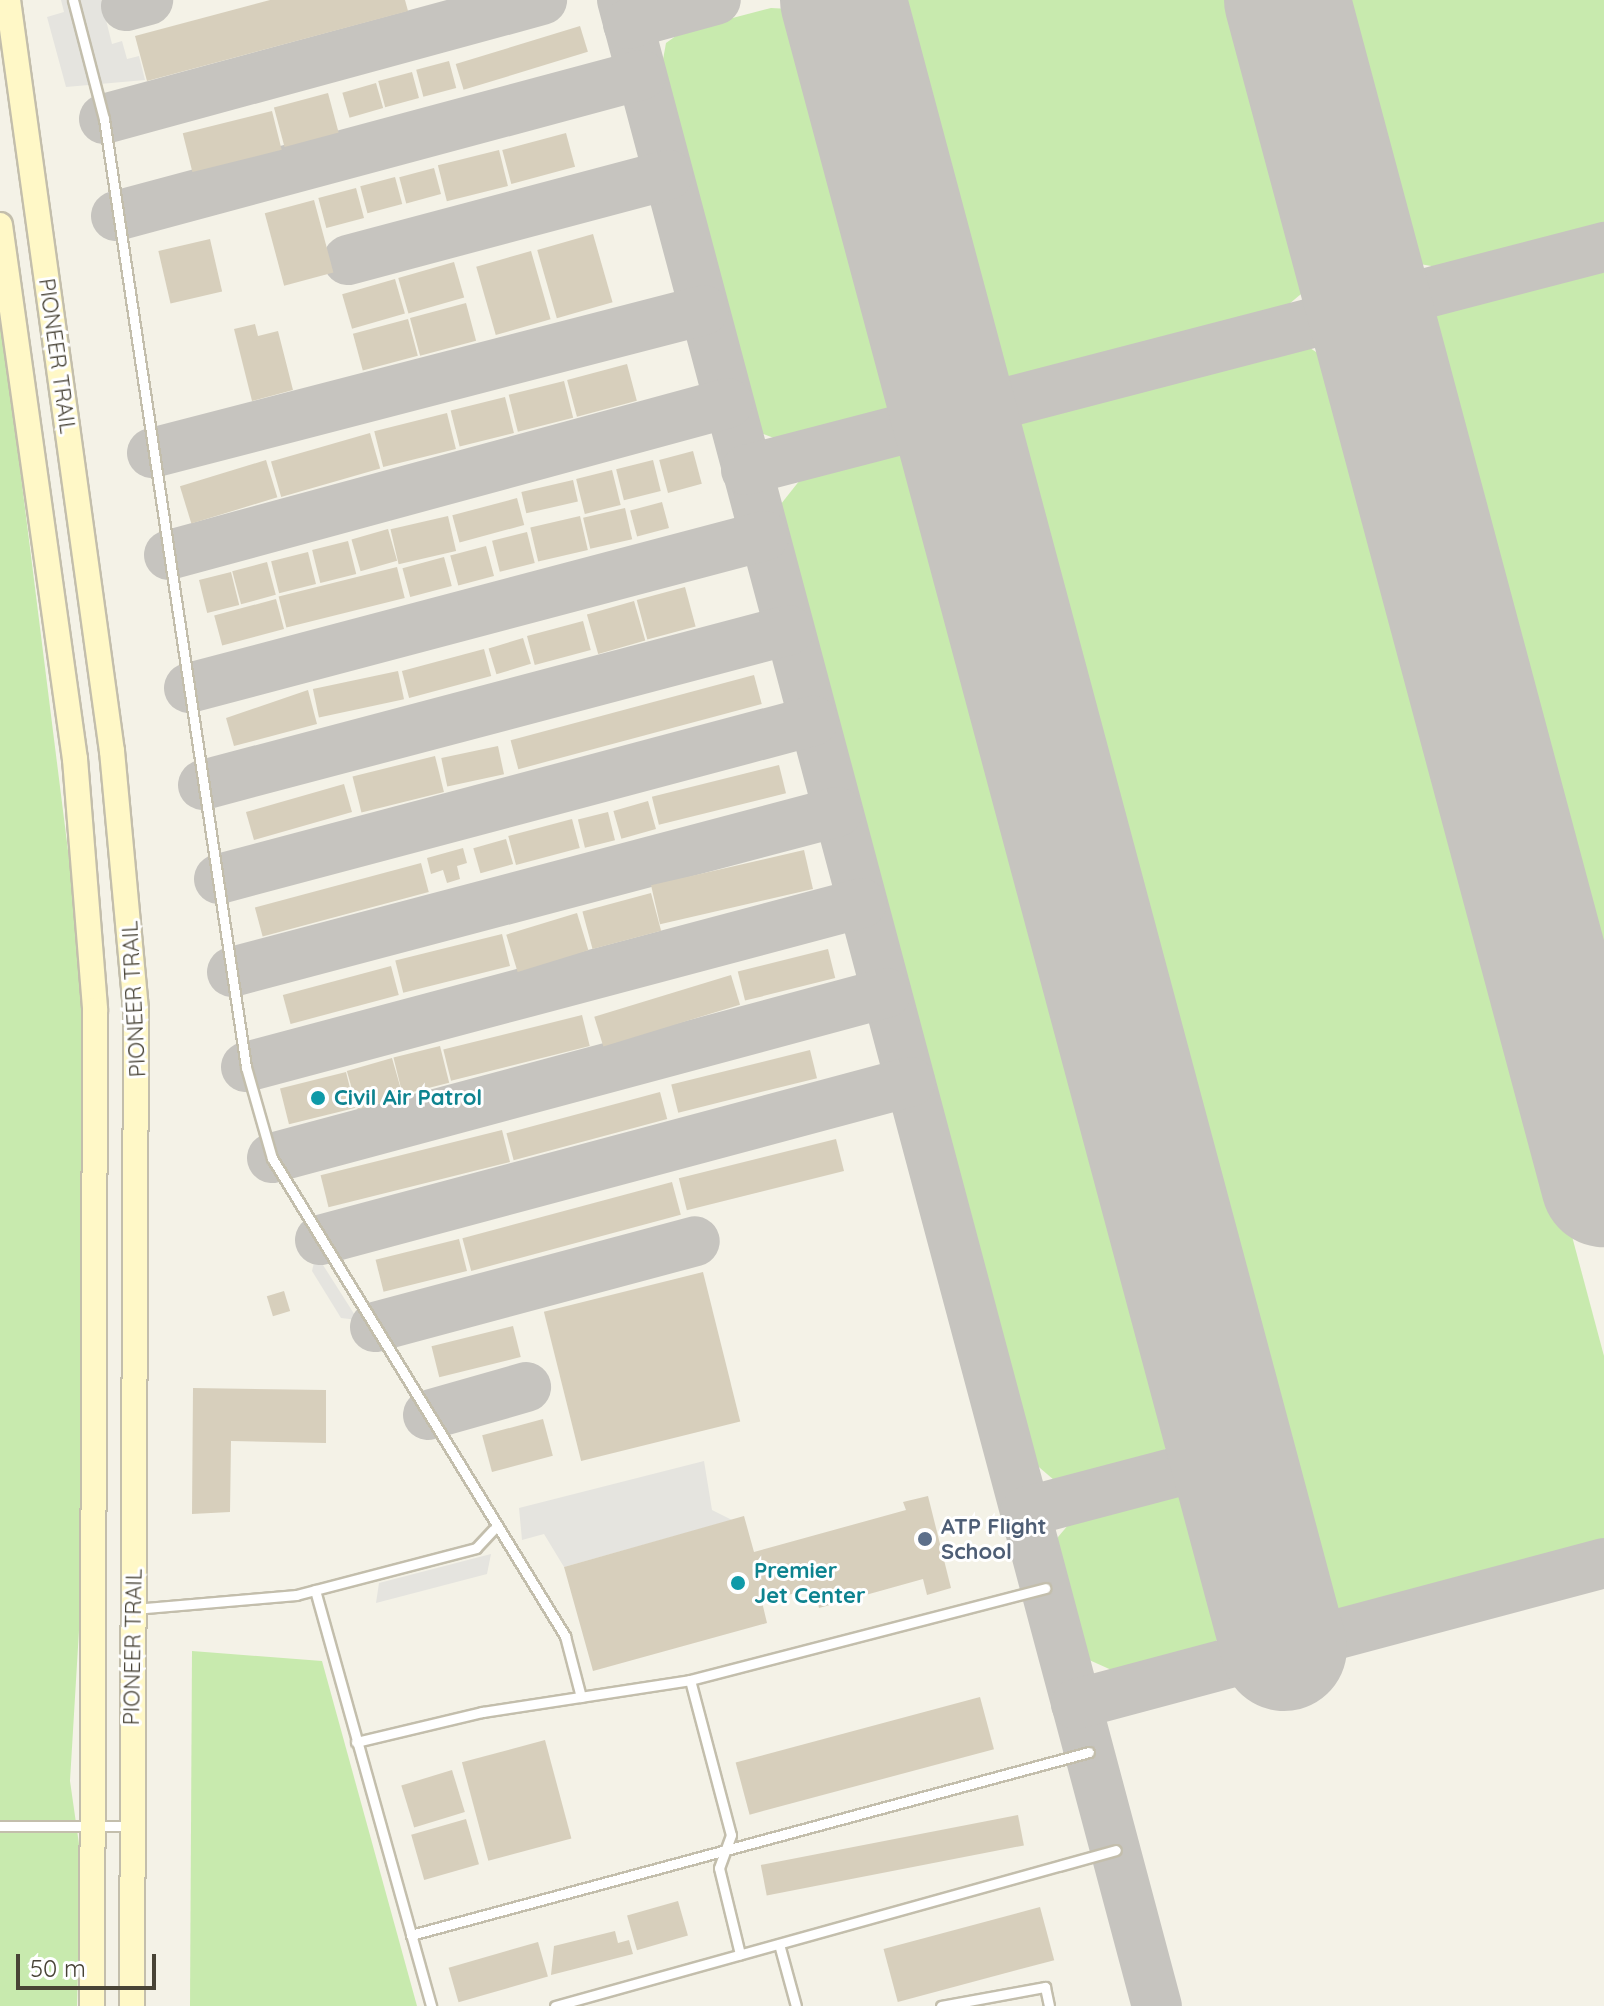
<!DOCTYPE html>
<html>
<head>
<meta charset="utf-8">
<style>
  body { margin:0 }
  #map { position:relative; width:1604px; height:2006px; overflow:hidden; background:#f4f2e7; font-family:Quicksand,sans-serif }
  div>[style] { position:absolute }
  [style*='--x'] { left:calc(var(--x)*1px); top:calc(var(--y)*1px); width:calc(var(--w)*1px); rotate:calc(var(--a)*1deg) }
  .green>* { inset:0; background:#c8eaae }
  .parking>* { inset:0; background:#e5e4df }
  .taxiway>* { height:50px; margin:-25px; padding:0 25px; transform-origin:25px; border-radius:25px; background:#c6c4bf }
  .runway>* { height:126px; margin:-63px; padding:0 63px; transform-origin:63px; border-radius:63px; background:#c6c4bf }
  .building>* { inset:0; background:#d7cfbc; transform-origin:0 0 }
  .roads { filter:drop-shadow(2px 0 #c3beac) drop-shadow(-2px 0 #c3beac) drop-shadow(0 2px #c3beac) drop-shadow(0 -2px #c3beac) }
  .service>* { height:9px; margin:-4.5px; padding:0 4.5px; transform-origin:4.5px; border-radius:4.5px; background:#fff }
  .secondary>* { height:24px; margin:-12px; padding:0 12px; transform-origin:12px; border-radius:12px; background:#fff8c7 }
  .dots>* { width:22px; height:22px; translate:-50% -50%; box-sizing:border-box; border:4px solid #fff; border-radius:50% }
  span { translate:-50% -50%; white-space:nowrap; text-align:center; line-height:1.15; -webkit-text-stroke:6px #fff; paint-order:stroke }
  .street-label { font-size:22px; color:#484336 }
  .culture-label { font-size:22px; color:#0d838f; font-weight:700 }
  .left { translate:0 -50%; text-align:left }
  .service-label { font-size:22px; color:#4e5e75; font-weight:700 }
  .scale { position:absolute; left:16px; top:1954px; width:140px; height:36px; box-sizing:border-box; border:4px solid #484336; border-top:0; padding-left:10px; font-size:24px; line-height:28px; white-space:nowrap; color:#484336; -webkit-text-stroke:6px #fff; paint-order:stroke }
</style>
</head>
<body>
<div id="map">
  <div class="green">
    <div style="clip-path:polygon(875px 0,1241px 0,1314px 269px,1307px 289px,1276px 315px,998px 383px,978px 370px,969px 349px)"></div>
    <div style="clip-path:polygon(1331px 0,1604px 0,1604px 227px,1449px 269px,1408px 262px,1396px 243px)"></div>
    <div style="clip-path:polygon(771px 8px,790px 9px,815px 29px,909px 382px,885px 418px,790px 444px,761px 433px,749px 416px,659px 82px,666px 43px,683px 31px)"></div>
    <div style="clip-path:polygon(1604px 263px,1604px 1023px,1423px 335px,1434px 316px,1455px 304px)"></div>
    <div style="clip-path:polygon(0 309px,81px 954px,84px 1547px,70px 1781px,81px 1858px,77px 2006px,0 2006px)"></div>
    <div style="clip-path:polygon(1310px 348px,1340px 368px,1604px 1356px,1604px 1543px,1332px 1612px,1298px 1586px,999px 462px,1000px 446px,1026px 418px)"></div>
    <div style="clip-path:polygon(904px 454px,934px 476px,1185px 1415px,1182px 1434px,1153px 1460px,1073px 1480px,1054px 1480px,1026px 1456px,778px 528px,777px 509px,800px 480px)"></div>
    <div style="clip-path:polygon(1170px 1492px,1195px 1498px,1213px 1518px,1236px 1604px,1233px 1624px,1208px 1649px,1116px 1672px,1087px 1659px,1076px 1642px,1056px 1567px,1058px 1537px,1075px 1517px)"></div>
    <div style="clip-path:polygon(192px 1651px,322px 1661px,417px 2006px,190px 2006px)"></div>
  </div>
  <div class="parking">
    <div style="clip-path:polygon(61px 0,101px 0,112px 44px,122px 41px,127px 59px,139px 56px,145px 80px,66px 87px,47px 17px,64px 12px)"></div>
    <div style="clip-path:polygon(316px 1254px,358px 1320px,341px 1318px,312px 1271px)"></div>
    <div style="clip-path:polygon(704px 1461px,712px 1510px,732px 1520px,564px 1567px,544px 1534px,522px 1540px,519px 1508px)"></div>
    <div style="clip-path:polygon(491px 1554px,487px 1574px,376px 1603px,379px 1583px)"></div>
  </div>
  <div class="taxiway">
    <div style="--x:622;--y:0;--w:2076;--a:75.07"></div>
    <div style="--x:126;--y:6;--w:23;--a:-15"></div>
    <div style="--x:628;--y:24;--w:91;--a:-15.3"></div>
    <div style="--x:104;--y:119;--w:454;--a:-15.2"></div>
    <div style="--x:116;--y:216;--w:544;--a:-15.03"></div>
    <div style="--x:348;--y:260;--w:331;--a:-14.9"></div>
    <div style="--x:152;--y:453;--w:570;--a:-14.52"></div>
    <div style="--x:746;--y:470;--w:887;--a:-14.57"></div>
    <div style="--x:169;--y:555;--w:579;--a:-15.21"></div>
    <div style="--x:189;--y:688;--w:595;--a:-14.81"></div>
    <div style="--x:203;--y:785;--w:606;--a:-14.82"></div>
    <div style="--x:219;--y:879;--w:615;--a:-14.9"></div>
    <div style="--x:232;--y:972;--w:626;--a:-14.81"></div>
    <div style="--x:246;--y:1067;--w:637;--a:-14.91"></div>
    <div style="--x:272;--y:1158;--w:636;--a:-15.04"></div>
    <div style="--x:320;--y:1240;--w:611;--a:-14.99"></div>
    <div style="--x:375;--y:1327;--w:331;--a:-15"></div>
    <div style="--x:428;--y:1415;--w:102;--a:-15.9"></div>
    <div style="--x:1025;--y:1512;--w:215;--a:-14.8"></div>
    <div style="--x:1076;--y:1704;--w:547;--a:-14.95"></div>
  </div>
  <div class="runway">
    <div style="--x:843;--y:0;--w:1706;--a:75.02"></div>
    <div style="--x:1287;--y:0;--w:1226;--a:75.01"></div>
  </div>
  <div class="building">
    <div style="clip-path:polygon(270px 0,405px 0,408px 11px,147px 81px,135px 36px)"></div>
    <div style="left:580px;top:26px;width:27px;height:130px;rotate:73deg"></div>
    <div style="left:449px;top:61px;width:28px;height:34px;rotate:75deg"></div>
    <div style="left:412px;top:72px;width:27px;height:35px;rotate:75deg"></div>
    <div style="left:376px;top:83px;width:26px;height:35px;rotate:74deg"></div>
    <div style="left:328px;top:93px;width:41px;height:56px;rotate:75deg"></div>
    <div style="left:272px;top:111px;width:40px;height:92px;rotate:76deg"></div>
    <div style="left:566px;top:133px;width:35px;height:66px;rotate:75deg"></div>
    <div style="left:499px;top:150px;width:37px;height:63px;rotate:76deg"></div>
    <div style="left:434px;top:168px;width:27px;height:36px;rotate:75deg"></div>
    <div style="left:395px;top:177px;width:28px;height:36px;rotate:75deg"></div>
    <div style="left:356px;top:188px;width:31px;height:39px;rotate:75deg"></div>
    <div style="left:314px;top:200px;width:75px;height:51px;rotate:75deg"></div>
    <div style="left:593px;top:234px;width:71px;height:58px;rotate:74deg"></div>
    <div style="left:210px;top:239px;width:54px;height:53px;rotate:77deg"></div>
    <div style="left:531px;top:251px;width:71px;height:57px;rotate:74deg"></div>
    <div style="left:454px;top:262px;width:37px;height:58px;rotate:74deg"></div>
    <div style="left:395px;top:279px;width:36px;height:55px;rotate:74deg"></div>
    <div style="left:466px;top:303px;width:39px;height:58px;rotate:75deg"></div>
    <div style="left:408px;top:319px;width:38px;height:57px;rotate:75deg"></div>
    <div style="clip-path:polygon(255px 324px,258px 336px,278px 331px,293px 390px,252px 401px,234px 329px)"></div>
    <div style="left:627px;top:364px;width:38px;height:62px;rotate:75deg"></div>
    <div style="left:564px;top:381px;width:38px;height:57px;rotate:76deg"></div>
    <div style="left:505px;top:397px;width:37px;height:56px;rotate:76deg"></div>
    <div style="left:447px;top:413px;width:37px;height:75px;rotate:76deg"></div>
    <div style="left:370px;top:433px;width:37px;height:103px;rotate:74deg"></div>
    <div style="left:693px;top:451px;width:34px;height:35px;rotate:75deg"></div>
    <div style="left:266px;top:460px;width:39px;height:90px;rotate:73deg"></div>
    <div style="left:653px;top:460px;width:32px;height:38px;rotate:76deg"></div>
    <div style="left:612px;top:470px;width:36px;height:37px;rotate:76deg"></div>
    <div style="left:573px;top:480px;width:22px;height:53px;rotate:77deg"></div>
    <div style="left:517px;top:498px;width:28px;height:67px;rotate:75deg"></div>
    <div style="left:662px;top:502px;width:27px;height:33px;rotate:75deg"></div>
    <div style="left:625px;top:508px;width:32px;height:43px;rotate:77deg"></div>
    <div style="left:448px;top:516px;width:36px;height:59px;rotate:77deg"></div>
    <div style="left:580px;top:516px;width:35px;height:51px;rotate:77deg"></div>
    <div style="left:388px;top:529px;width:33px;height:38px;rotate:74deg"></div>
    <div style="left:527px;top:532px;width:32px;height:36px;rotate:76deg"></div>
    <div style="left:348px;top:541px;width:34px;height:37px;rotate:76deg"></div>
    <div style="left:486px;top:546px;width:31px;height:37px;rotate:75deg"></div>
    <div style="left:308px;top:552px;width:33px;height:38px;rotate:76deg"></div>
    <div style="left:444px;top:557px;width:30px;height:43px;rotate:75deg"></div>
    <div style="left:267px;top:562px;width:34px;height:36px;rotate:75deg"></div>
    <div style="left:397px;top:567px;width:32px;height:122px;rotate:76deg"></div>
    <div style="left:231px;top:572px;width:34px;height:33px;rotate:76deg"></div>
    <div style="left:685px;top:587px;width:41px;height:50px;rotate:75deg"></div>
    <div style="left:276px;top:599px;width:31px;height:64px;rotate:75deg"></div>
    <div style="left:634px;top:601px;width:41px;height:49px;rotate:74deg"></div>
    <div style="left:583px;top:621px;width:30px;height:58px;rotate:75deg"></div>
    <div style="left:523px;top:638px;width:27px;height:36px;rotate:73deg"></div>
    <div style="left:484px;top:649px;width:28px;height:85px;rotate:75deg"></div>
    <div style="left:398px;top:671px;width:29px;height:87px;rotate:78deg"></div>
    <div style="left:754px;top:675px;width:30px;height:252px;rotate:75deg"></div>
    <div style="clip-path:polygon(308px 690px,317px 724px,234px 746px,226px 718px)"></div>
    <div style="left:498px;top:746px;width:29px;height:58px;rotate:78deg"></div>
    <div style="left:435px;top:756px;width:37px;height:85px;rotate:76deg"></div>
    <div style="left:779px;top:765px;width:29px;height:131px;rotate:76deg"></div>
    <div style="left:344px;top:784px;width:29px;height:102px;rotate:74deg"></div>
    <div style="left:648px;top:801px;width:29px;height:36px;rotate:74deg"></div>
    <div style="left:608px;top:812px;width:29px;height:31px;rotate:76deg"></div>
    <div style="left:572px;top:819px;width:30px;height:66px;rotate:75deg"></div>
    <div style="left:506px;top:839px;width:26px;height:34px;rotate:74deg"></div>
    <div style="clip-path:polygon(463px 848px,467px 863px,457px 866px,460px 879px,447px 883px,443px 870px,431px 874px,427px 858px)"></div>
    <div style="left:804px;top:850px;width:40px;height:157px;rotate:77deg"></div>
    <div style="left:421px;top:863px;width:30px;height:172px;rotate:75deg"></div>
    <div style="left:651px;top:893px;width:39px;height:71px;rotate:75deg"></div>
    <div style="left:577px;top:913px;width:39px;height:74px;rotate:73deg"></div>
    <div style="left:502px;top:934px;width:33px;height:110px;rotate:76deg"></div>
    <div style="left:828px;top:949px;width:30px;height:93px;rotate:76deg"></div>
    <div style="left:391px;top:966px;width:30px;height:112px;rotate:75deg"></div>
    <div style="left:731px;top:975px;width:31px;height:143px;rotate:73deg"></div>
    <div style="left:582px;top:1015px;width:32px;height:143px;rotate:76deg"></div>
    <div style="left:440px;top:1046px;width:38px;height:48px;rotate:76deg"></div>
    <div style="left:810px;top:1050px;width:29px;height:143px;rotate:76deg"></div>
    <div style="left:392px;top:1058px;width:40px;height:47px;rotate:74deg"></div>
    <div style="left:346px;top:1072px;width:37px;height:68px;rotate:76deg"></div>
    <div style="left:660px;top:1092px;width:28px;height:159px;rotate:75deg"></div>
    <div style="left:502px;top:1130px;width:33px;height:187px;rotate:76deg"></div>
    <div style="left:836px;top:1139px;width:33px;height:162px;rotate:76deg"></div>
    <div style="left:672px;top:1182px;width:34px;height:217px;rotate:75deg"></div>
    <div style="left:459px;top:1239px;width:33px;height:86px;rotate:76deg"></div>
    <div style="left:703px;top:1272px;width:154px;height:164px;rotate:76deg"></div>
    <div style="left:284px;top:1291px;width:21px;height:18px;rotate:73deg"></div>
    <div style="left:513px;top:1326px;width:32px;height:84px;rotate:76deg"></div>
    <div style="clip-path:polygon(193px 1388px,326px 1390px,326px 1443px,231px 1441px,230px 1512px,192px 1514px)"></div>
    <div style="left:543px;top:1419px;width:38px;height:63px;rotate:75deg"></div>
    <div style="clip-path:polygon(928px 1496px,951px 1588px,927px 1595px,923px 1579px,819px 1608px,814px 1588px,762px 1602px,767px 1623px,593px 1671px,564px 1567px,744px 1516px,754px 1552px,906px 1510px,903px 1502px)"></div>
    <div style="left:980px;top:1697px;width:54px;height:253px;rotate:75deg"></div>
    <div style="left:545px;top:1740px;width:102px;height:86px;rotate:75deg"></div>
    <div style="left:452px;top:1770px;width:44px;height:53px;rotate:73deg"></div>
    <div style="left:1018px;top:1815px;width:31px;height:262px;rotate:79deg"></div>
    <div style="left:466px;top:1819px;width:47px;height:57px;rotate:74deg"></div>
    <div style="left:678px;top:1901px;width:36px;height:53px;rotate:74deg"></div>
    <div style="left:1040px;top:1907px;width:55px;height:162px;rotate:75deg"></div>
    <div style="clip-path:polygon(615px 1931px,618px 1943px,629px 1940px,633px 1954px,551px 1975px,554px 1946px)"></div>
    <div style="left:538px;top:1942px;width:36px;height:93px;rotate:74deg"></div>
  </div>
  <div class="roads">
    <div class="service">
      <div style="--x:73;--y:0;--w:123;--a:75.4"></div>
      <div style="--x:104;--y:119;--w:959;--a:81.48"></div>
      <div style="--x:246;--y:1067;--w:95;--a:74.1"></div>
      <div style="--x:272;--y:1158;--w:561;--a:58.49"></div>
      <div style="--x:565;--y:1636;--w:63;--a:75.3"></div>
      <div style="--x:315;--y:1590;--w:432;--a:74.4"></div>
      <div style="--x:134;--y:1609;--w:163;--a:-4.9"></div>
      <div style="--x:296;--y:1595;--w:186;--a:-14.6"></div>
      <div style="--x:476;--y:1548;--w:25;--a:-47"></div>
      <div style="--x:690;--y:1680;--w:160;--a:75.2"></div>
      <div style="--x:731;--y:1835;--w:35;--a:110"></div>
      <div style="--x:719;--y:1868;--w:89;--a:76.3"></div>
      <div style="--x:356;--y:1742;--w:130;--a:-13.4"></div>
      <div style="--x:482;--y:1712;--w:210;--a:-8.7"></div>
      <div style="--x:690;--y:1680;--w:367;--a:-14.5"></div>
      <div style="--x:0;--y:1826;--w:131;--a:0"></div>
      <div style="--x:411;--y:1935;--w:702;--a:-15.1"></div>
      <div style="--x:779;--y:1944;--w:64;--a:74.7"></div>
      <div style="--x:555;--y:2006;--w:582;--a:-15.54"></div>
      <div style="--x:941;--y:2006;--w:106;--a:-10.4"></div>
      <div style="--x:1045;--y:1987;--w:19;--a:78"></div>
    </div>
    <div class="secondary">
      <div style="--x:8;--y:0;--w:758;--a:82.12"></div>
      <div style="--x:112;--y:751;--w:260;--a:84.7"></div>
      <div style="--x:136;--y:1010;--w:996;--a:90.23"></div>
      <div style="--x:0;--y:225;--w:539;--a:82.01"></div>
      <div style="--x:75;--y:759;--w:252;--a:85.4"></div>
      <div style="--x:95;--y:1010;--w:996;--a:90.17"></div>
    </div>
  </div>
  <div class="dots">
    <div style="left:318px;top:1098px;background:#0f9aa8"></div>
    <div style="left:925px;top:1539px;background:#5c6f8a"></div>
    <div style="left:738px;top:1583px;background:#0f9aa8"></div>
  </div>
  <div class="street-label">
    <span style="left:57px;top:356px;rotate:82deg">PIONEER TRAIL</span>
    <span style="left:134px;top:999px;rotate:-93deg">PIONEER TRAIL</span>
    <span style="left:133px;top:1647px;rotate:-89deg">PIONEER TRAIL</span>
  </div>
  <div class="culture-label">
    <span class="left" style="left:334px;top:1098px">Civil Air Patrol</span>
    <span class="left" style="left:754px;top:1583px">Premier<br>Jet Center</span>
  </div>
  <div class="service-label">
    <span class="left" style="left:941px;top:1539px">ATP Flight<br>School</span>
  </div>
  <div class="scale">50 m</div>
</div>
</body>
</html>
